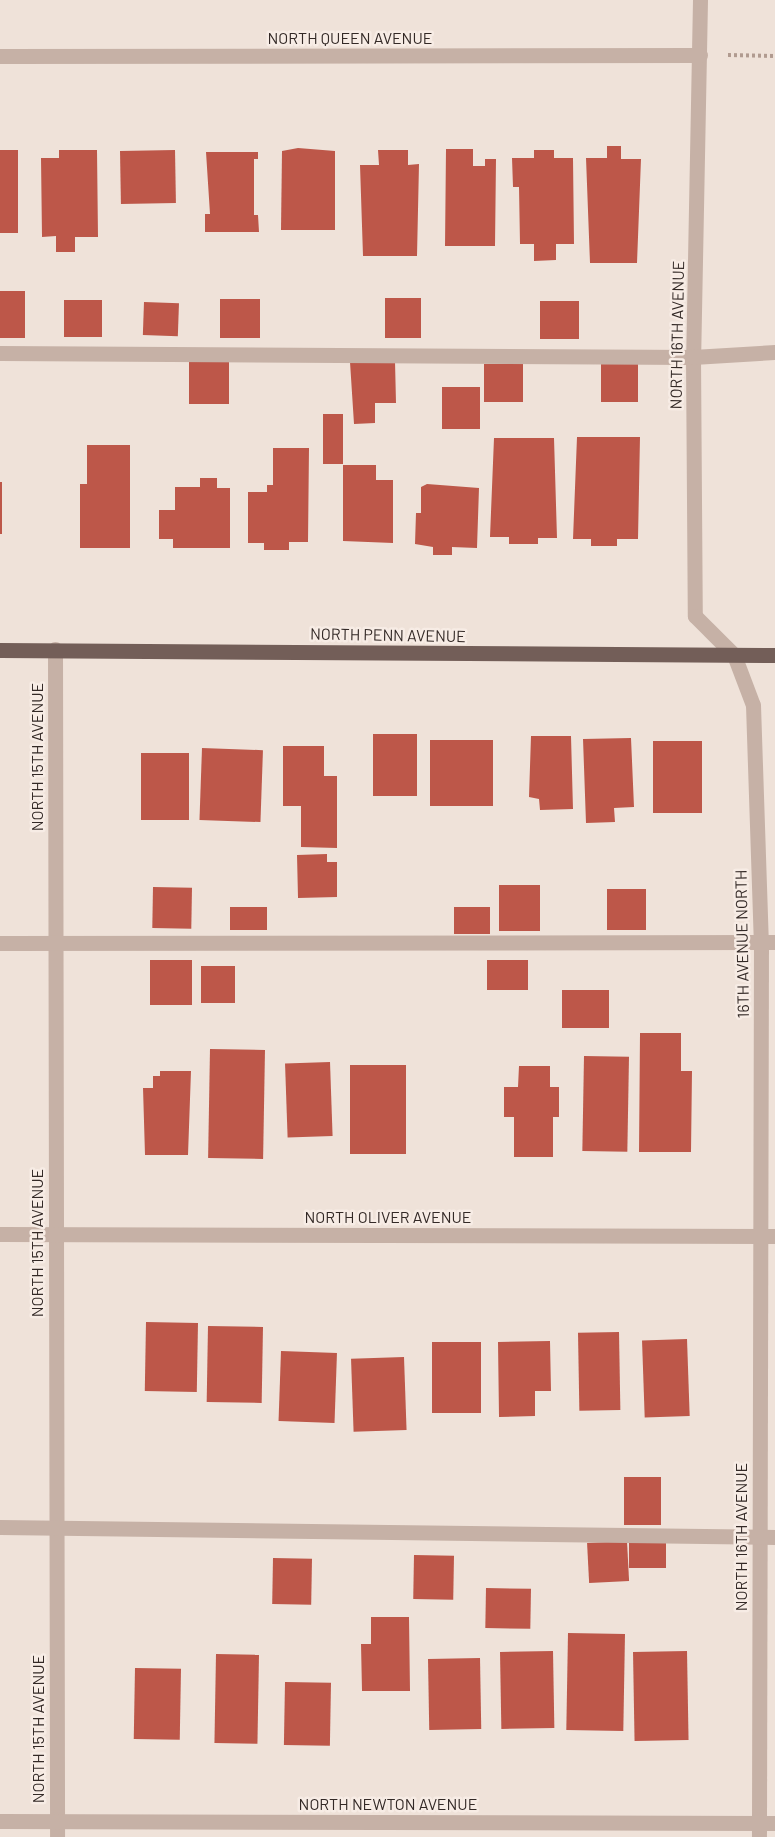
<!DOCTYPE html>
<html>
<head>
<meta charset="utf-8">
<style>
  body { margin:0 }
  #map { position:relative; width:775px; height:1837px; overflow:hidden; background:#efe2d9; font-family:Barlow,sans-serif }
  div>[style] { position:absolute }
  [style*='--x'] { left:calc(var(--x)*1px); top:calc(var(--y)*1px); width:calc(var(--w)*1px); rotate:calc(var(--a)*1deg) }
  .building>* { inset:0; background:#bd5749; transform-origin:0 0 }
  .path>* { height:4px; margin-top:-2px; transform-origin:0; background:repeating-linear-gradient(90deg,#b19b90 0 3px,transparent 0 6px) }
  .minor>* { height:15px; margin:-7.5px; padding:0 7.5px; transform-origin:7.5px; border-radius:7.5px; background:#c6b1a6 }
  .major>* { height:15px; margin:-7.5px; padding:0 7.5px; transform-origin:7.5px; border-radius:7.5px; background:#735e58 }
  span { translate:-50% -50%; white-space:nowrap; text-align:center; line-height:1.15; -webkit-text-stroke:5px #f7ece5; paint-order:stroke }
  .street-label { font-size:16px; color:#332926 }
</style>
</head>
<body>
<div id="map">
  <div class="building">
    <div style="clip-path:polygon(607px 146px,621px 146px,621px 159px,641px 159px,637px 263px,590px 263px,586px 158px,607px 158px)"></div>
    <div style="clip-path:polygon(298px 148px,335px 151px,335px 230px,281px 230px,282px 151px)"></div>
    <div style="clip-path:polygon(446px 149px,473px 149px,473px 166px,485px 166px,485px 159px,496px 159px,495px 246px,445px 246px)"></div>
    <div style="left:0;top:150px;width:18px;height:83px"></div>
    <div style="clip-path:polygon(59px 150px,97px 150px,98px 237px,75px 237px,75px 252px,56px 252px,56px 236px,42px 237px,41px 158px,59px 158px)"></div>
    <div style="left:175px;top:150px;width:53px;height:55px;rotate:89deg"></div>
    <div style="clip-path:polygon(378px 150px,408px 150px,408px 165px,419px 164px,417px 256px,363px 256px,360px 165px,379px 165px)"></div>
    <div style="clip-path:polygon(534px 150px,554px 150px,554px 158px,573px 158px,574px 244px,556px 244px,556px 260px,534px 261px,534px 244px,520px 244px,519px 187px,513px 187px,512px 158px,534px 158px)"></div>
    <div style="clip-path:polygon(206px 152px,258px 152px,258px 159px,254px 159px,254px 215px,258px 215px,259px 232px,205px 232px,205px 214px,210px 214px)"></div>
    <div style="left:0;top:291px;width:25px;height:47px"></div>
    <div style="left:385px;top:298px;width:36px;height:40px"></div>
    <div style="left:220px;top:299px;width:40px;height:39px"></div>
    <div style="left:64px;top:300px;width:38px;height:37px"></div>
    <div style="left:579px;top:301px;width:38px;height:39px;rotate:90deg"></div>
    <div style="left:144px;top:302px;width:35px;height:33px;rotate:2deg"></div>
    <div style="clip-path:polygon(395px 361px,396px 403px,375px 403px,375px 423px,354px 424px,350px 362px)"></div>
    <div style="left:229px;top:362px;width:42px;height:40px;rotate:90deg"></div>
    <div style="left:523px;top:364px;width:38px;height:39px;rotate:90deg"></div>
    <div style="left:601px;top:364px;width:37px;height:38px"></div>
    <div style="left:442px;top:387px;width:38px;height:42px"></div>
    <div style="left:323px;top:414px;width:20px;height:50px"></div>
    <div style="clip-path:polygon(577px 437px,640px 437px,638px 539px,617px 539px,617px 546px,591px 546px,591px 539px,573px 539px)"></div>
    <div style="clip-path:polygon(494px 438px,554px 438px,557px 538px,538px 538px,538px 544px,509px 544px,509px 537px,490px 537px)"></div>
    <div style="clip-path:polygon(87px 445px,130px 445px,130px 548px,80px 548px,80px 484px,87px 484px)"></div>
    <div style="clip-path:polygon(273px 448px,309px 448px,308px 542px,289px 542px,289px 550px,264px 550px,264px 543px,248px 543px,248px 492px,267px 492px,267px 485px,273px 485px)"></div>
    <div style="clip-path:polygon(343px 465px,376px 465px,376px 480px,393px 480px,393px 543px,343px 541px)"></div>
    <div style="clip-path:polygon(200px 478px,217px 478px,217px 488px,230px 488px,230px 548px,173px 548px,173px 539px,159px 539px,159px 510px,175px 510px,175px 487px,200px 487px)"></div>
    <div style="left:0;top:482px;width:2px;height:52px"></div>
    <div style="clip-path:polygon(427px 484px,479px 488px,477px 548px,452px 547px,452px 555px,433px 555px,433px 547px,415px 544px,416px 513px,421px 513px,421px 487px)"></div>
    <div style="left:373px;top:734px;width:44px;height:62px"></div>
    <div style="clip-path:polygon(531px 736px,571px 736px,573px 809px,540px 810px,539px 799px,529px 797px)"></div>
    <div style="clip-path:polygon(631px 738px,634px 807px,614px 808px,615px 822px,586px 823px,583px 739px)"></div>
    <div style="left:430px;top:740px;width:63px;height:66px"></div>
    <div style="left:653px;top:741px;width:49px;height:72px"></div>
    <div style="clip-path:polygon(283px 746px,324px 746px,324px 776px,337px 776px,337px 848px,301px 847px,301px 806px,283px 806px)"></div>
    <div style="left:202px;top:748px;width:61px;height:72px;rotate:2deg"></div>
    <div style="left:141px;top:753px;width:48px;height:67px"></div>
    <div style="clip-path:polygon(327px 854px,327px 862px,337px 862px,337px 897px,298px 898px,297px 855px)"></div>
    <div style="left:499px;top:885px;width:41px;height:46px"></div>
    <div style="left:153px;top:887px;width:39px;height:41px;rotate:1deg"></div>
    <div style="left:607px;top:889px;width:39px;height:41px"></div>
    <div style="left:230px;top:907px;width:37px;height:23px"></div>
    <div style="left:454px;top:907px;width:36px;height:27px"></div>
    <div style="left:150px;top:960px;width:42px;height:45px"></div>
    <div style="left:487px;top:960px;width:41px;height:30px"></div>
    <div style="left:201px;top:966px;width:34px;height:37px"></div>
    <div style="left:562px;top:990px;width:47px;height:38px"></div>
    <div style="clip-path:polygon(640px 1033px,681px 1033px,681px 1071px,692px 1071px,691px 1152px,639px 1152px)"></div>
    <div style="left:210px;top:1049px;width:55px;height:109px;rotate:1deg"></div>
    <div style="left:584px;top:1056px;width:45px;height:95px;rotate:1deg"></div>
    <div style="left:330px;top:1062px;width:74px;height:45px;rotate:88deg"></div>
    <div style="left:406px;top:1065px;width:89px;height:56px;rotate:90deg"></div>
    <div style="clip-path:polygon(519px 1066px,550px 1066px,550px 1087px,559px 1087px,559px 1117px,553px 1117px,553px 1157px,514px 1157px,514px 1117px,504px 1117px,504px 1087px,518px 1087px)"></div>
    <div style="clip-path:polygon(160px 1071px,191px 1071px,188px 1155px,145px 1155px,143px 1088px,153px 1088px,153px 1076px,160px 1076px)"></div>
    <div style="left:146px;top:1322px;width:52px;height:69px;rotate:1deg"></div>
    <div style="left:208px;top:1326px;width:55px;height:76px;rotate:1deg"></div>
    <div style="left:619px;top:1332px;width:78px;height:41px;rotate:89deg"></div>
    <div style="left:687px;top:1339px;width:77px;height:45px;rotate:88deg"></div>
    <div style="clip-path:polygon(550px 1341px,551px 1391px,535px 1391px,535px 1416px,499px 1417px,498px 1342px)"></div>
    <div style="left:481px;top:1342px;width:71px;height:49px;rotate:90deg"></div>
    <div style="left:281px;top:1351px;width:56px;height:70px;rotate:2deg"></div>
    <div style="left:404px;top:1357px;width:73px;height:53px;rotate:88deg"></div>
    <div style="left:624px;top:1477px;width:37px;height:48px"></div>
    <div style="left:627px;top:1541px;width:40px;height:40px;rotate:87deg"></div>
    <div style="left:629px;top:1543px;width:37px;height:25px"></div>
    <div style="left:414px;top:1555px;width:40px;height:44px;rotate:1deg"></div>
    <div style="left:273px;top:1558px;width:39px;height:46px;rotate:1deg"></div>
    <div style="left:486px;top:1588px;width:45px;height:40px;rotate:1deg"></div>
    <div style="clip-path:polygon(371px 1617px,409px 1617px,410px 1691px,362px 1691px,361px 1644px,371px 1644px)"></div>
    <div style="left:568px;top:1633px;width:57px;height:97px;rotate:1deg"></div>
    <div style="left:553px;top:1651px;width:77px;height:53px;rotate:89deg"></div>
    <div style="left:687px;top:1651px;width:89px;height:54px;rotate:89deg"></div>
    <div style="left:216px;top:1654px;width:43px;height:89px;rotate:1deg"></div>
    <div style="left:480px;top:1658px;width:71px;height:52px;rotate:89deg"></div>
    <div style="left:135px;top:1668px;width:46px;height:71px;rotate:1deg"></div>
    <div style="left:285px;top:1682px;width:46px;height:63px;rotate:1deg"></div>
  </div>
  <div class="path">
    <div style="--x:728;--y:55;--w:47;--a:1.2"></div>
  </div>
  <div class="minor">
    <div style="--x:700;--y:0;--w:357;--a:91.1"></div>
    <div style="--x:693;--y:357;--w:259;--a:89.6"></div>
    <div style="--x:695;--y:616;--w:55;--a:45"></div>
    <div style="--x:734;--y:655;--w:53;--a:69.2"></div>
    <div style="--x:753;--y:705;--w:237;--a:88.1"></div>
    <div style="--x:761;--y:942;--w:895;--a:90.13"></div>
    <div style="--x:0;--y:56;--w:700;--a:-0.08"></div>
    <div style="--x:0;--y:353;--w:693;--a:0.33"></div>
    <div style="--x:693;--y:357;--w:82;--a:-3.5"></div>
    <div style="--x:55;--y:649;--w:1188;--a:89.9"></div>
    <div style="--x:0;--y:943;--w:775;--a:-0.07"></div>
    <div style="--x:0;--y:1234;--w:775;--a:0.15"></div>
    <div style="--x:0;--y:1527;--w:775;--a:0.74"></div>
    <div style="--x:0;--y:1821;--w:775;--a:0.15"></div>
  </div>
  <div class="major">
    <div style="--x:0;--y:650;--w:775;--a:0.37"></div>
  </div>
  <div class="street-label">
    <span style="left:350px;top:38px">NORTH QUEEN AVENUE</span>
    <span style="left:677px;top:335px;rotate:-89deg">NORTH 16TH AVENUE</span>
    <span style="left:388px;top:635px;rotate:1deg">NORTH PENN AVENUE</span>
    <span style="left:37px;top:757px;rotate:-90deg">NORTH 15TH AVENUE</span>
    <span style="left:742px;top:944px;rotate:-91deg">16TH AVENUE NORTH</span>
    <span style="left:388px;top:1217px">NORTH OLIVER AVENUE</span>
    <span style="left:37px;top:1243px;rotate:-90deg">NORTH 15TH AVENUE</span>
    <span style="left:741px;top:1537px;rotate:-90deg">NORTH 16TH AVENUE</span>
    <span style="left:38px;top:1729px;rotate:-90deg">NORTH 15TH AVENUE</span>
    <span style="left:388px;top:1804px">NORTH NEWTON AVENUE</span>
  </div>
</div>
</body>
</html>
